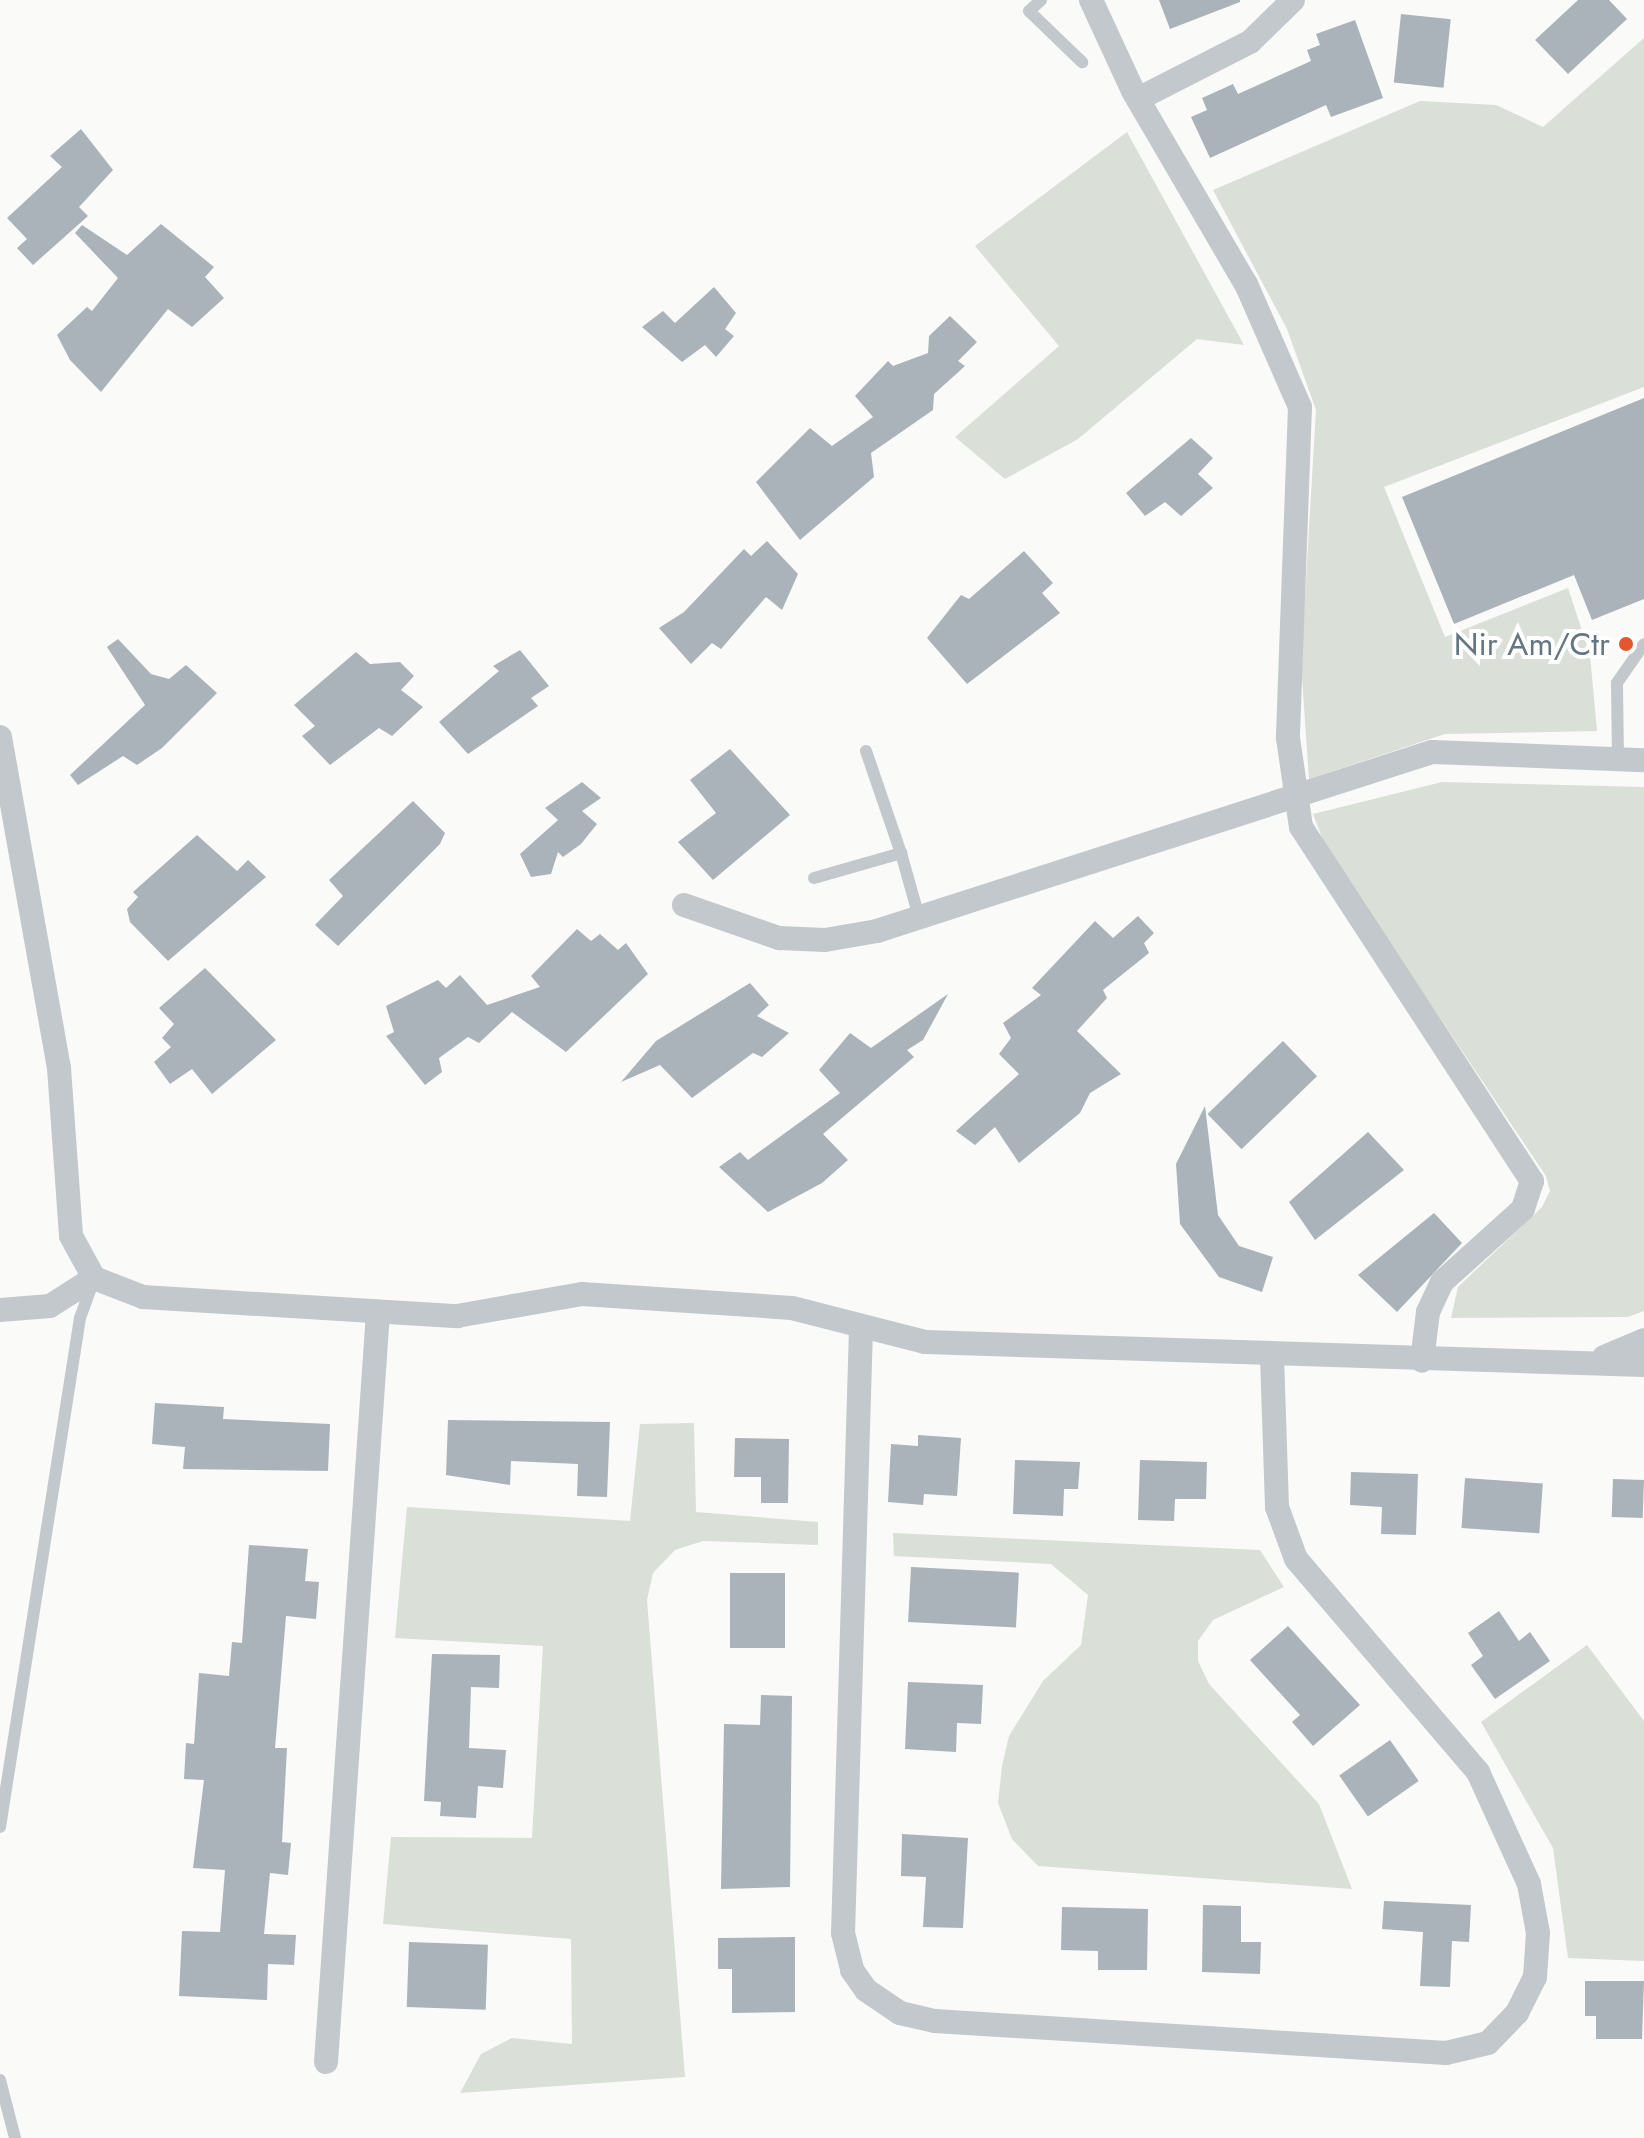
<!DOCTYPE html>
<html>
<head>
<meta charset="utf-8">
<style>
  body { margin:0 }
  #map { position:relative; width:1644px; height:2138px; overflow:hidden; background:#fafaf8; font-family:Jost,sans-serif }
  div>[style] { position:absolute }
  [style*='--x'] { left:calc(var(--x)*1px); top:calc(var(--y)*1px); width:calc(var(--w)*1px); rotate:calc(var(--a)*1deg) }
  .green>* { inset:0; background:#dadfd7 }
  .building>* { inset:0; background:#aab3b9; transform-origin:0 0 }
  .service>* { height:12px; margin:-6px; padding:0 6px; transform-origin:6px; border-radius:6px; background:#c3c8cc }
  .minor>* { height:24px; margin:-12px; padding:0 12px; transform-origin:12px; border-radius:12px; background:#c3c8cc }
  .dots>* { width:22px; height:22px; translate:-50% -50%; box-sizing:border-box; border:4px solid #fff; border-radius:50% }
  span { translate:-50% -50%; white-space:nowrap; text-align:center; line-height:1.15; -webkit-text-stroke:8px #fff; paint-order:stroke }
  .poi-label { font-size:32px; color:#657683 }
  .right { translate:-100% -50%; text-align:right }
</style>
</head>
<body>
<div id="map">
  <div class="green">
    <div style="clip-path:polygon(1644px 38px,1644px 387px,1384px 487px,1445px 637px,1568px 588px,1590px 655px,1597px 731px,1445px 734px,1309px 779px,1301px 663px,1316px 410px,1287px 329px,1213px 190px,1420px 101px,1496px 105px,1543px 127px)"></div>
    <div style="clip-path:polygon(1127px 132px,1244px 345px,1197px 339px,1078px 439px,1005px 479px,955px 437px,1059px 346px,975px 246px)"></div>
    <div style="clip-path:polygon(1442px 782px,1644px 787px,1644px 1311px,1628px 1317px,1451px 1318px,1458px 1287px,1542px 1207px,1550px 1191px,1546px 1176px,1326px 848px,1313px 814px)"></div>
    <div style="clip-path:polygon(694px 1423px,696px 1512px,818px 1522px,818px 1545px,703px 1541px,675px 1550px,653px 1573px,647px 1600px,685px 2077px,460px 2093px,481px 2054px,512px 2038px,572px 2044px,571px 1939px,383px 1924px,391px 1837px,532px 1838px,543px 1646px,395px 1638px,407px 1507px,630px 1521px,640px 1424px)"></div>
    <div style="clip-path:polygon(893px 1533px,1260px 1550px,1284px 1587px,1213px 1620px,1198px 1641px,1198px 1661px,1209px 1684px,1319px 1804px,1352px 1889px,1038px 1866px,1012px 1839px,998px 1803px,1002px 1766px,1009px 1736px,1043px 1681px,1081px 1645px,1088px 1595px,1051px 1564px,894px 1556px)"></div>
    <div style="clip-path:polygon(1587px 1645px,1644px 1721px,1644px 1961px,1568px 1958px,1553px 1848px,1481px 1722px)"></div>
  </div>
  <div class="building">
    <div style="clip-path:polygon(1159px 0,1240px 0,1240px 2px,1170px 29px)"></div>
    <div style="clip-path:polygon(1578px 0,1609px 0,1627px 19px,1568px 74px,1535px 40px)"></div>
    <div style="left:1401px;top:14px;width:50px;height:69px;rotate:6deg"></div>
    <div style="clip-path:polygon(1355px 20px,1383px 98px,1331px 117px,1326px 105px,1210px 158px,1191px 117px,1207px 110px,1202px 98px,1233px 84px,1238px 94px,1311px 61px,1307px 50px,1320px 45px,1316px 34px)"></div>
    <div style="clip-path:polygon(81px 129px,113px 170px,79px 207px,88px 216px,33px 265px,17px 248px,27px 239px,7px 218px,62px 167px,50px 156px)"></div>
    <div style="clip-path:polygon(161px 224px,214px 267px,205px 277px,224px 298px,192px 327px,168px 309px,101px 392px,70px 360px,57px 335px,87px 307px,92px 311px,118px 278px,75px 233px,82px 225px,127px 255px)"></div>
    <div style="clip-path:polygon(714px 287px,736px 313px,725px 329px,734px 336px,716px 357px,705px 345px,682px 362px,642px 327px,663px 311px,675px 323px)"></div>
    <div style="clip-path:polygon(950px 316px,977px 342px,958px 361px,965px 366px,934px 394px,933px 410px,871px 453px,874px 477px,800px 540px,756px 482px,810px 428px,832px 446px,873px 417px,855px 396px,888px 361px,893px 366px,928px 353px,929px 336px)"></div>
    <div style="clip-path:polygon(1644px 398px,1644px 599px,1592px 620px,1574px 575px,1454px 624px,1402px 497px)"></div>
    <div style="clip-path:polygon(1191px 438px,1213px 458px,1198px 474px,1213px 488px,1181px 516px,1165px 502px,1145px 516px,1126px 493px)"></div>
    <div style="clip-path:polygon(767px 541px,798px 574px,782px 610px,766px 597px,721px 649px,712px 643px,691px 664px,659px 628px,684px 612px,744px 549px,751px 556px)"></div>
    <div style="clip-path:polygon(1024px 551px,1053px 583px,1042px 593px,1060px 613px,967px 684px,927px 638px,961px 595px,969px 599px)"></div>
    <div style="clip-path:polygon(118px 639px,151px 674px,169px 679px,186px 665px,217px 693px,162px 748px,137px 765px,123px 756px,78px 785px,70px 775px,145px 705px,107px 647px)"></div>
    <div style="clip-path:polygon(520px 650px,549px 686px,531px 698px,538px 706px,468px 754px,439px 722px,499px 671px,493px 666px)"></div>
    <div style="clip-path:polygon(356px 652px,370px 664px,400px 662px,414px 676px,401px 690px,423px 707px,392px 736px,379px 728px,330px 765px,302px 736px,315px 726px,294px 705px)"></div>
    <div style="clip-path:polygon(730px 749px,790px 815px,713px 880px,678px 842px,716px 813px,690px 780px)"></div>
    <div style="clip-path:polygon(582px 782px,601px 798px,582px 811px,597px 824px,581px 844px,563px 857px,558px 852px,551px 874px,531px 877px,520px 854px,558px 820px,545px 808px)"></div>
    <div style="clip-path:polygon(413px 801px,445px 833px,440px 844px,338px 946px,315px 925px,343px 896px,329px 880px)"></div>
    <div style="clip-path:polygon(197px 835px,237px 871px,248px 860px,266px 877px,168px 961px,130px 922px,127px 909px,138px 897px,133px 892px)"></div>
    <div style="clip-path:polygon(1138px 916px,1154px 933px,1144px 943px,1149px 953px,1103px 990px,1107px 998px,1077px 1031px,1121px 1074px,1090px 1093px,1080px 1113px,1019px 1163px,995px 1127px,975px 1145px,956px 1131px,1019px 1074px,999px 1054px,1011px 1038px,1003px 1023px,1041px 995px,1032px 988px,1095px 921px,1113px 938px)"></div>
    <div style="clip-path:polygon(577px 929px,591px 941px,600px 934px,618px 950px,626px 943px,648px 974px,566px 1052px,512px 1012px,479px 1043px,468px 1037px,439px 1058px,442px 1072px,425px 1085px,386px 1036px,394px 1032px,386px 1006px,438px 980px,446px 988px,460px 975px,487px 1005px,540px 987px,531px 976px)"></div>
    <div style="clip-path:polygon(205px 968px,276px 1040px,212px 1094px,192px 1069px,170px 1084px,154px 1062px,171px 1047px,162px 1038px,174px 1024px,159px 1008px)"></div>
    <div style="clip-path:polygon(750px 983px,769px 1005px,757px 1016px,789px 1033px,762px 1057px,753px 1053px,692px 1098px,660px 1065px,621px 1082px,656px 1041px)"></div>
    <div style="clip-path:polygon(948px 994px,923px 1040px,907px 1050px,914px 1057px,823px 1134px,848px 1160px,822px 1183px,768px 1212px,719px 1167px,740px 1152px,748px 1160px,840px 1093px,819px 1070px,850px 1033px,871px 1048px)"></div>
    <div style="left:1283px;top:1041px;width:49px;height:105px;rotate:46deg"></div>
    <div style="clip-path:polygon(1205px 1106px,1218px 1215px,1239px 1246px,1273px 1257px,1262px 1292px,1219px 1277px,1180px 1224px,1176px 1164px)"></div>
    <div style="clip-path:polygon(1368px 1132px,1404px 1170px,1315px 1240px,1289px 1202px)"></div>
    <div style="clip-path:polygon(1434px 1213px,1462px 1243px,1397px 1312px,1358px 1275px)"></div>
    <div style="clip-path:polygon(155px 1403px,224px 1407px,223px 1419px,330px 1424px,328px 1471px,183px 1469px,185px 1447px,152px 1444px)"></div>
    <div style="clip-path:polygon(448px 1420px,610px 1422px,607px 1497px,577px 1496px,578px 1464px,511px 1461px,510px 1485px,446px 1475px)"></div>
    <div style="clip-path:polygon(918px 1435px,961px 1438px,957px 1496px,924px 1494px,923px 1505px,888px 1502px,891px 1444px,918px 1446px)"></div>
    <div style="clip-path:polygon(735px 1438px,789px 1439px,788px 1503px,761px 1503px,761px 1477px,734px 1477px)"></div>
    <div style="clip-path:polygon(1015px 1460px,1080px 1462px,1078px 1489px,1064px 1489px,1063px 1516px,1013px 1514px)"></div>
    <div style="clip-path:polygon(1140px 1460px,1207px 1462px,1206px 1499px,1175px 1499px,1174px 1521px,1138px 1520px)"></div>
    <div style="clip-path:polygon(1351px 1472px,1418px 1474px,1416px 1535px,1381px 1534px,1382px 1507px,1350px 1505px)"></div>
    <div style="left:1465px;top:1478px;width:78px;height:50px;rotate:4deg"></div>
    <div style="left:1613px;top:1479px;width:31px;height:38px;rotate:2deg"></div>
    <div style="clip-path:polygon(249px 1545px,308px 1549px,305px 1581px,319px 1582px,316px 1619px,286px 1616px,275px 1748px,287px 1748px,282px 1842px,291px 1843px,288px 1875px,270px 1873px,264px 1934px,296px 1935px,294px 1965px,268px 1964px,267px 2000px,179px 1996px,182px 1931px,220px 1932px,225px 1870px,193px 1868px,204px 1780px,184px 1779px,186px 1743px,194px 1744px,199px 1673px,229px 1676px,232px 1642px,242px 1643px)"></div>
    <div style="left:911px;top:1567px;width:108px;height:55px;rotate:3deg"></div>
    <div style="left:730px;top:1573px;width:55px;height:75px"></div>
    <div style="clip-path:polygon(1499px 1611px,1519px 1641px,1530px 1632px,1550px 1661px,1495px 1699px,1471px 1665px,1483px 1656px,1468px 1633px)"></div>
    <div style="clip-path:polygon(1288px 1626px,1360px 1705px,1313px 1746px,1292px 1722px,1300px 1715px,1250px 1660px)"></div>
    <div style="clip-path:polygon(432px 1654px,500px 1655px,499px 1688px,471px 1687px,469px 1748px,506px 1750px,503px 1788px,478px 1786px,476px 1818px,440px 1816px,441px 1802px,424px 1801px)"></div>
    <div style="clip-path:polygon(908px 1682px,983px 1685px,981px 1724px,957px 1723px,956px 1752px,905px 1749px)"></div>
    <div style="clip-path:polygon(761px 1695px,792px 1696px,790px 1887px,721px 1889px,724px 1724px,760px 1725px)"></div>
    <div style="left:1390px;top:1740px;width:50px;height:62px;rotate:55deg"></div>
    <div style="clip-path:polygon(902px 1834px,968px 1838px,963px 1928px,923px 1927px,926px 1877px,901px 1876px)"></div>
    <div style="clip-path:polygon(1384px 1901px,1471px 1905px,1469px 1942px,1452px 1941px,1450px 1987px,1420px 1986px,1423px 1932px,1382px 1929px)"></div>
    <div style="clip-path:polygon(1203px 1905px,1241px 1906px,1241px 1942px,1261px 1942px,1260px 1974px,1202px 1972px)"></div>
    <div style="clip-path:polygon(1062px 1907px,1148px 1909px,1147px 1970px,1098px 1970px,1098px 1951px,1061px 1950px)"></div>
    <div style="clip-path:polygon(795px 1937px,795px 2012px,732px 2013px,732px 1969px,718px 1969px,718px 1938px)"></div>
    <div style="left:409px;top:1942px;width:79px;height:65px;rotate:2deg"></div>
    <div style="clip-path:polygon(1585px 1981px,1644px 1981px,1642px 2039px,1596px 2039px,1596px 2016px,1585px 2016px)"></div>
  </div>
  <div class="service">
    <div style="--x:1041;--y:0;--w:16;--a:137"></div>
    <div style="--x:1029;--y:11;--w:74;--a:43.9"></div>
    <div style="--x:866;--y:751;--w:108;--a:71.1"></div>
    <div style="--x:1618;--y:758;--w:75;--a:-90.8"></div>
    <div style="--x:1617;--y:683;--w:47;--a:-55.3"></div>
    <div style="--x:814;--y:878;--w:91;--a:-16"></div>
    <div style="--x:901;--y:853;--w:66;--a:74.3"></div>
    <div style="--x:0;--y:1827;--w:515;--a:-81.07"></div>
    <div style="--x:80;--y:1318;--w:37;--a:-70"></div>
    <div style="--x:0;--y:2080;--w:60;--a:75.5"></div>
  </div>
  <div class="minor">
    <div style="--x:1091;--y:0;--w:100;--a:65.2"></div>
    <div style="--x:1133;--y:91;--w:224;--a:59.7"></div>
    <div style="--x:1246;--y:284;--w:134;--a:66.3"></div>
    <div style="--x:1300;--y:407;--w:331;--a:92.1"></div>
    <div style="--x:1288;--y:738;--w:90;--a:81.7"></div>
    <div style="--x:1301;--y:827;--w:423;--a:56.9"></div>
    <div style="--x:1532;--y:1181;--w:29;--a:108"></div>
    <div style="--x:1523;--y:1209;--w:109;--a:138"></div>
    <div style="--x:1442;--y:1282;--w:33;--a:115"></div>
    <div style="--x:1428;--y:1312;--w:49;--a:97"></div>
    <div style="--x:1138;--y:99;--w:126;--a:-27"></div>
    <div style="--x:1250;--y:42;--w:60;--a:-44.3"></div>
    <div style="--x:0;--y:737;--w:336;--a:79.9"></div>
    <div style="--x:59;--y:1068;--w:168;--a:85.9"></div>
    <div style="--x:71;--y:1236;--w:48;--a:61.3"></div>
    <div style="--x:94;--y:1278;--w:53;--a:21.2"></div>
    <div style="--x:143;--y:1297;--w:315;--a:3.5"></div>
    <div style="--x:457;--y:1316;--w:127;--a:-10"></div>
    <div style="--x:582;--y:1294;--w:210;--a:3.8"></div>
    <div style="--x:792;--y:1308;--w:137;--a:14.3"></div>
    <div style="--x:925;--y:1342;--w:719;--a:1.83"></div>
    <div style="--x:684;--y:905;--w:101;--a:19.2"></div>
    <div style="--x:779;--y:938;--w:46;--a:2.5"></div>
    <div style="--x:825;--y:940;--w:53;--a:-9.8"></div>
    <div style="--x:877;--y:931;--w:583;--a:-17.88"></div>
    <div style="--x:1432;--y:752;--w:212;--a:2.2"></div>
    <div style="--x:0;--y:1310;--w:50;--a:-4.6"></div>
    <div style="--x:50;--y:1306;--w:52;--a:-32.5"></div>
    <div style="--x:861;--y:1328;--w:605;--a:91.7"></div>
    <div style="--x:843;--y:1933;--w:38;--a:76"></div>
    <div style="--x:852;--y:1970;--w:24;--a:55"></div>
    <div style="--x:866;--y:1990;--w:41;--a:34.1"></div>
    <div style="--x:900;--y:2013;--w:36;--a:13"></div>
    <div style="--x:935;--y:2021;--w:512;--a:3.58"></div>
    <div style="--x:1446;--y:2053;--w:43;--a:-13.4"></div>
    <div style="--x:1488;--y:2043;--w:42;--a:-46"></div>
    <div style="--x:1517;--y:2013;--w:40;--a:-63.4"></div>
    <div style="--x:1535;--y:1977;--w:44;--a:-86.1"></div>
    <div style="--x:1538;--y:1933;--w:50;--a:-100.4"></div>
    <div style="--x:1529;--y:1884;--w:123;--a:-114.5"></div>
    <div style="--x:1478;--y:1772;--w:280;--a:-130.5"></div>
    <div style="--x:1296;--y:1559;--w:55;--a:-110.1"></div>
    <div style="--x:1277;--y:1507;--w:152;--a:-91.9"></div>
    <div style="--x:1604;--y:1357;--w:43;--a:-23"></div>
    <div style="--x:326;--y:2062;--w:752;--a:-86.03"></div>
  </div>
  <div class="dots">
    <div style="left:1626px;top:644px;background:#e4572e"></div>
  </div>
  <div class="poi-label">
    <span class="right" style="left:1610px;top:644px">Nir Am/Ctr</span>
  </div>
</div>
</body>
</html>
